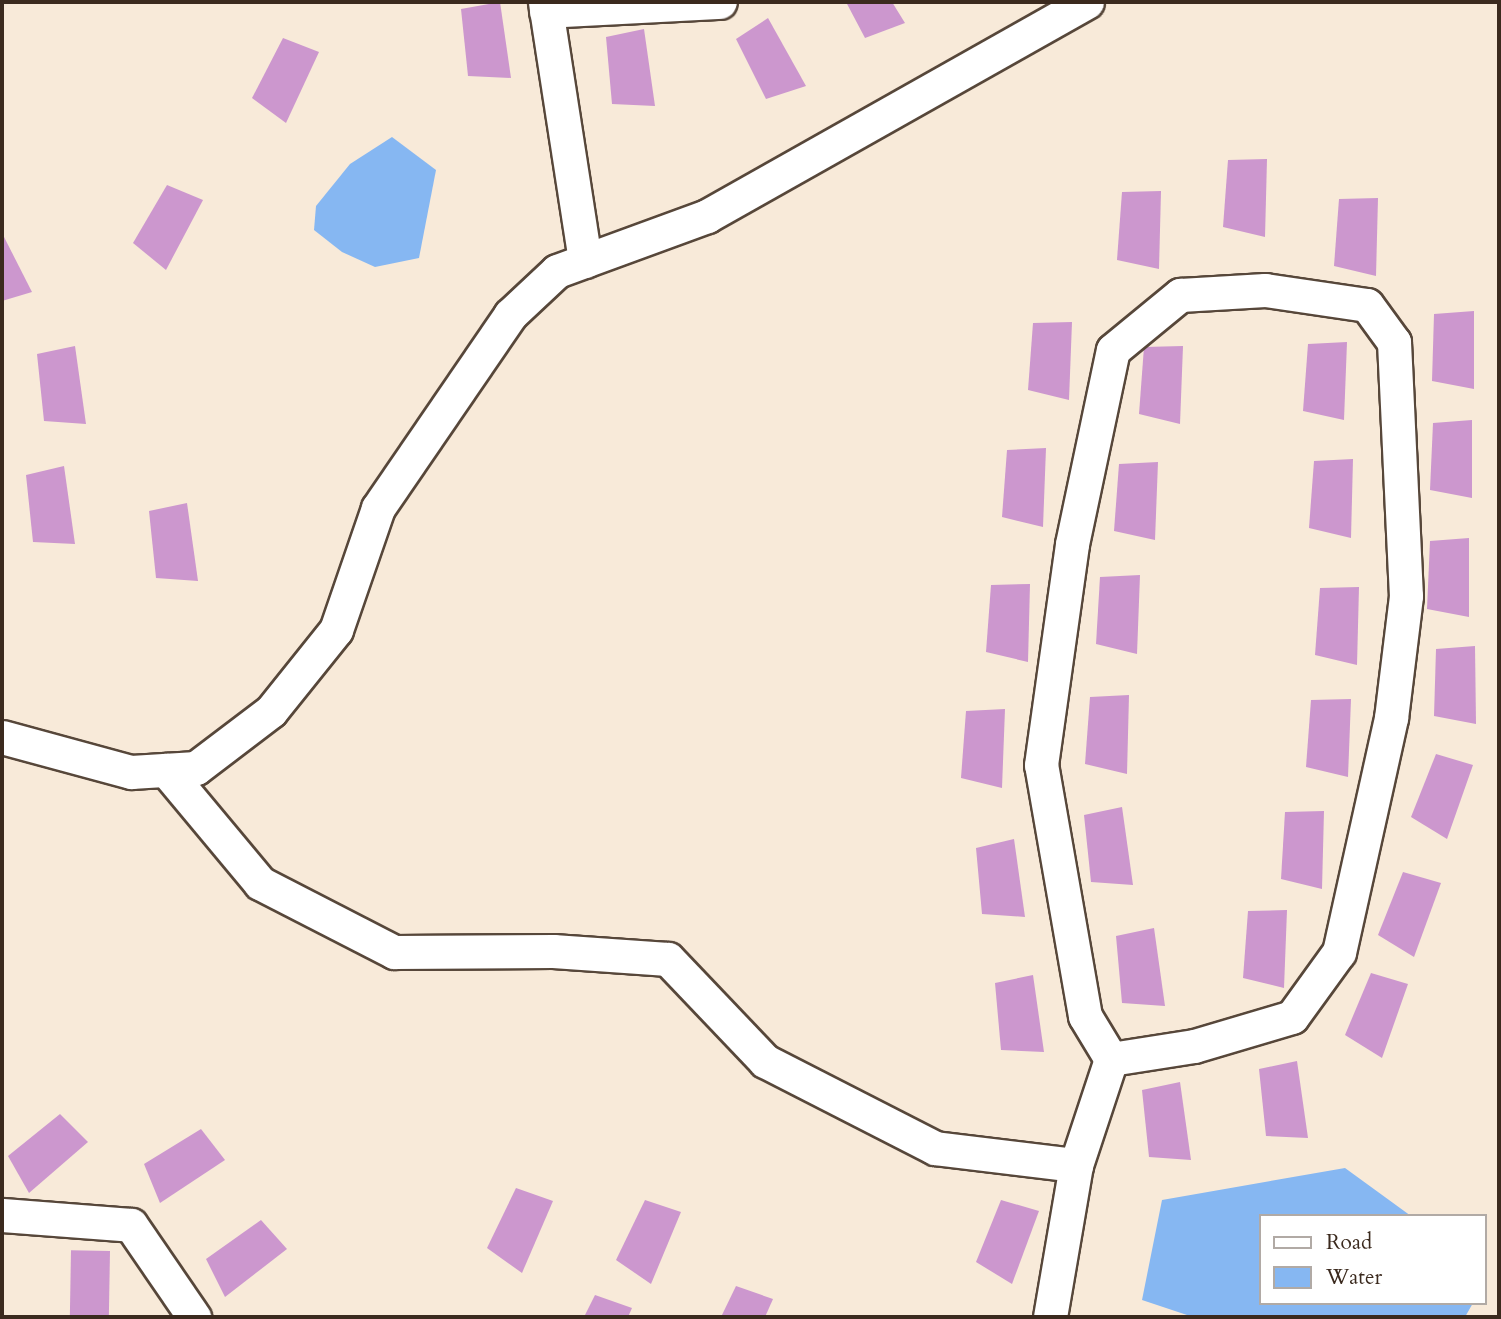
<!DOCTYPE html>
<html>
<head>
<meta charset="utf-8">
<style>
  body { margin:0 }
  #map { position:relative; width:1501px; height:1319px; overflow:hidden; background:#f8ead9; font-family:Cardo,serif }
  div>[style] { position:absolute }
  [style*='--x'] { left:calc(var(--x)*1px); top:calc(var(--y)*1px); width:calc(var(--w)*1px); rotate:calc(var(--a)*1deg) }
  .water>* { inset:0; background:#86b7f2 }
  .building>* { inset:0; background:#cc97ce; transform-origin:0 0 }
  .roads { filter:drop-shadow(2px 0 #57473a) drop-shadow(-2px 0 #57473a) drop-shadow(0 2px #57473a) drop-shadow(0 -2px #57473a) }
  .street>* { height:33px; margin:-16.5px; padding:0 16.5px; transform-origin:16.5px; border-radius:16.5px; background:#fff }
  span { translate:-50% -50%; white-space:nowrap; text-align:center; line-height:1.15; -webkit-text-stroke:5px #fff; paint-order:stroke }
  .frame { position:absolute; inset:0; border:4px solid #3b2a1e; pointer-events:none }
  .legend { position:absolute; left:1259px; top:1214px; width:228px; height:91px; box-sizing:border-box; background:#fff; border:2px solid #b1aaa5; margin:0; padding:9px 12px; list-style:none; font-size:21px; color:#3b2a1e }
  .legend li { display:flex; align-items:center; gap:14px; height:35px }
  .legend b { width:35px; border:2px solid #b1aaa5 }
</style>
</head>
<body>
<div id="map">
  <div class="water">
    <div style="clip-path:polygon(392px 137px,436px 170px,419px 258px,375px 267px,342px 252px,314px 230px,316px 206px,350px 164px)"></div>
    <div style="clip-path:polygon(1345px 1168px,1411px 1216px,1261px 1216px,1261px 1303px,1473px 1303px,1465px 1317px,1193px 1317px,1142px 1300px,1162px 1200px)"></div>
  </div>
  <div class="building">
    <div style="clip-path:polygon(500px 2px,511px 78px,468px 76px,461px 9px)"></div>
    <div style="clip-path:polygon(846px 2px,892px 2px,905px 23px,865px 38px)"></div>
    <div style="clip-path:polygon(768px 18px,806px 86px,766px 99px,736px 39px)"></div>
    <div style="clip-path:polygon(644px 29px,655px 106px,612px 104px,606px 37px)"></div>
    <div style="clip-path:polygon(283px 38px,319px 52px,286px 123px,252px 98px)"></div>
    <div style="clip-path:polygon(1267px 159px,1265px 237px,1223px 227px,1228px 160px)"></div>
    <div style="clip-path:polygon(167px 185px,203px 200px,166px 270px,133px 243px)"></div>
    <div style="clip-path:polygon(1161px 191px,1159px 269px,1117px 260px,1122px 192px)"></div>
    <div style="clip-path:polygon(1378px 198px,1376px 276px,1334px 266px,1339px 199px)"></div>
    <div style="clip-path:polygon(2px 233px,32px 292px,2px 301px)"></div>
    <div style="clip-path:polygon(1474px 311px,1474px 389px,1432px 381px,1434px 314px)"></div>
    <div style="clip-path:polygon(1072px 322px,1069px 400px,1028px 390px,1033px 323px)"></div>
    <div style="clip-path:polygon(1347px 342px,1344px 420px,1303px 411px,1308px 344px)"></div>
    <div style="clip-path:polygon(75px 346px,86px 424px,44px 421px,37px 354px)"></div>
    <div style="clip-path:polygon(1183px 346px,1180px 424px,1139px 414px,1144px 347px)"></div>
    <div style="clip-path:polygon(1472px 420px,1472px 498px,1430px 490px,1433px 423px)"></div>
    <div style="clip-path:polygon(1046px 448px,1043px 527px,1002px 517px,1007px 450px)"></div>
    <div style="clip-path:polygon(1353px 459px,1351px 538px,1309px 528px,1314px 461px)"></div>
    <div style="clip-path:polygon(1158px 462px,1155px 540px,1114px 531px,1119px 464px)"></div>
    <div style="clip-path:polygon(64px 466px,75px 544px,33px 542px,26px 475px)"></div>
    <div style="clip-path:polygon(187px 503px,198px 581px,156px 578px,149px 511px)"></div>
    <div style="clip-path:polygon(1469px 538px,1469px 617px,1427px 609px,1430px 541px)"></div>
    <div style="clip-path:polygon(1140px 575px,1137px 654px,1096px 644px,1100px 577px)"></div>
    <div style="clip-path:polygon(1030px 584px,1028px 662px,986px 652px,991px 585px)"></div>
    <div style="clip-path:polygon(1359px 587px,1357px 665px,1315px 655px,1320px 588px)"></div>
    <div style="clip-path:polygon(1475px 646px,1476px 724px,1434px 716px,1436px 649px)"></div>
    <div style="clip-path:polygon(1129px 695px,1127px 774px,1085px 764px,1090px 697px)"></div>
    <div style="clip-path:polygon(1351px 699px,1348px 777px,1306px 767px,1311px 700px)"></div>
    <div style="clip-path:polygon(1005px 709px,1002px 788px,961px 778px,966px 711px)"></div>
    <div style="clip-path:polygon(1436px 754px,1473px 765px,1447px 839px,1411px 817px)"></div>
    <div style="clip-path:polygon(1122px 807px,1133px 885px,1091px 882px,1084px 815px)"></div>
    <div style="clip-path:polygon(1324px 811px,1322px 889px,1281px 879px,1285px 812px)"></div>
    <div style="clip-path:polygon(1014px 839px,1025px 917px,982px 914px,976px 848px)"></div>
    <div style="clip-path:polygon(1403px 872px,1441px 883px,1414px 957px,1378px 935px)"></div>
    <div style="clip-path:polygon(1287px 910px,1284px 988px,1243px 978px,1248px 911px)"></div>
    <div style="clip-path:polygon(1154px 928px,1165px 1006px,1122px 1003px,1116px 936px)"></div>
    <div style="clip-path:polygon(1371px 973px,1408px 984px,1382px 1058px,1345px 1035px)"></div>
    <div style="clip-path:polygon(1033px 975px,1044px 1052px,1001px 1050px,995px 983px)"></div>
    <div style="clip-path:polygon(1297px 1061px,1308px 1138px,1266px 1136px,1259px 1069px)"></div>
    <div style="clip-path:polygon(1180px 1082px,1191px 1160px,1149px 1157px,1142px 1090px)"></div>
    <div style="clip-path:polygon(60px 1114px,88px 1142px,29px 1193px,8px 1156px)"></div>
    <div style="clip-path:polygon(201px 1129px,225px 1160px,160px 1203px,144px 1164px)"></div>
    <div style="clip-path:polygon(516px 1188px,553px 1201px,522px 1273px,487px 1248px)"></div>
    <div style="clip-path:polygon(645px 1200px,681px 1212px,651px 1284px,616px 1260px)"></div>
    <div style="clip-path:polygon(1001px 1200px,1039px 1211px,1012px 1284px,976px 1262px)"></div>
    <div style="clip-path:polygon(261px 1220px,287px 1249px,225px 1297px,206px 1259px)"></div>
    <div style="left:110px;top:1251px;width:66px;height:39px;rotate:91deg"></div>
    <div style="clip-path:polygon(736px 1286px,773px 1299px,765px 1317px,721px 1317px)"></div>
    <div style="clip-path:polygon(595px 1295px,632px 1308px,628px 1317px,584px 1317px)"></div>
  </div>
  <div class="roads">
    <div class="street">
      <div style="--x:545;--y:2;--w:262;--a:81.2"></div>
      <div style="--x:546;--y:11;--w:174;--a:-3"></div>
      <div style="--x:2;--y:737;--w:134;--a:15.2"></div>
      <div style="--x:131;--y:772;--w:65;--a:-3.5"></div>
      <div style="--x:196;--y:768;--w:94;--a:-37.2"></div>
      <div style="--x:271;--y:711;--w:104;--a:-51.3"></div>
      <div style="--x:336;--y:630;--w:129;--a:-71"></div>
      <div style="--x:378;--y:508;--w:234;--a:-55.6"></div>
      <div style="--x:510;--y:315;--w:64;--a:-43.1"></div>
      <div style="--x:557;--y:271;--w:160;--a:-20.1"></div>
      <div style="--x:707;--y:216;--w:436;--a:-29.4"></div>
      <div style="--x:166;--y:770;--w:147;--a:50.2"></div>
      <div style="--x:260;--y:883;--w:151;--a:27.2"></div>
      <div style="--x:394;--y:952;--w:159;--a:-0.4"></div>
      <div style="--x:553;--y:951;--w:115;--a:4"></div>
      <div style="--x:668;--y:959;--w:141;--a:46.4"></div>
      <div style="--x:765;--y:1061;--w:191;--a:27.1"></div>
      <div style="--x:935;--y:1148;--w:142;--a:6.9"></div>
      <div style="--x:2;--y:1215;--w:129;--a:4.4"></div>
      <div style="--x:131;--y:1225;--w:112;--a:55.6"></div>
      <div style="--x:1050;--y:1317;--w:154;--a:-80.3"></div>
      <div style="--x:1076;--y:1165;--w:112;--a:-71.7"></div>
      <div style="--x:1111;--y:1059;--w:50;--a:-121.2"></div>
      <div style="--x:1085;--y:1016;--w:255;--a:-99.9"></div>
      <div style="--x:1041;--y:765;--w:223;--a:-82"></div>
      <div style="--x:1072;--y:544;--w:198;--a:-78.1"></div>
      <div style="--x:1113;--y:350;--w:87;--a:-39.4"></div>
      <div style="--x:1180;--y:295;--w:85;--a:-3.4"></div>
      <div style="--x:1265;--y:290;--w:103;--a:8.4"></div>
      <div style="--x:1367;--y:305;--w:46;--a:53.9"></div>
      <div style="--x:1394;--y:342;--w:254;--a:87.3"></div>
      <div style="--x:1406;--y:596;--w:123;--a:97"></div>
      <div style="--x:1391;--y:718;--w:240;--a:102.5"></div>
      <div style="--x:1339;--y:952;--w:80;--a:125.9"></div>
      <div style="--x:1292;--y:1017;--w:102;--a:163.5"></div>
      <div style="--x:1194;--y:1046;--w:84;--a:171.1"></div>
    </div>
  </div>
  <div class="frame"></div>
  <ul class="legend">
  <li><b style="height:9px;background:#fff"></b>Road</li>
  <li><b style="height:19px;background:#86b7f2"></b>Water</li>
  </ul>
</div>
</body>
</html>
